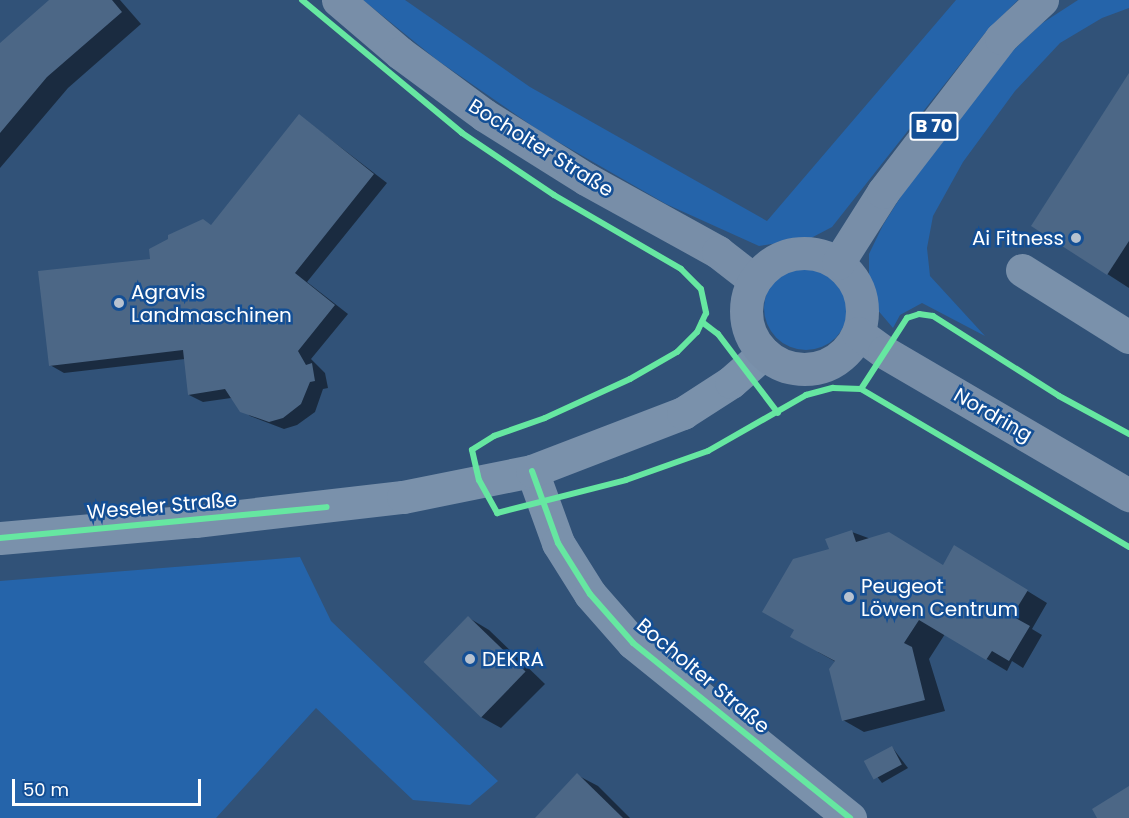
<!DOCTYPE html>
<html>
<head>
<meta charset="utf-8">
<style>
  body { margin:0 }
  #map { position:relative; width:1129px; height:818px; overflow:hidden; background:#315278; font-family:Poppins,sans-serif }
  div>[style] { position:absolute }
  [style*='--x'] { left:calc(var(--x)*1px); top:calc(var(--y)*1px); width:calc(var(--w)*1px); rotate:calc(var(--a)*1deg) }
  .green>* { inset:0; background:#2564aa }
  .round { border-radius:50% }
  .shadow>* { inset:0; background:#0007 }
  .building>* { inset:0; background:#4c6786; transform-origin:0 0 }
  .minor>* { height:33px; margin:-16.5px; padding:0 16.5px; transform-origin:16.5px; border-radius:16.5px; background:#7a91ab }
  .major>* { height:33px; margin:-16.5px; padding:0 16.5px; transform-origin:16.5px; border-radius:16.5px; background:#788ea8 }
  .major>.ring { margin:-16.5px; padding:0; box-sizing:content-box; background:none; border:33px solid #788ea8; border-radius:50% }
  .cycleway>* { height:6px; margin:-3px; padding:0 3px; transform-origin:3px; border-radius:3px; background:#66e7a1 }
  .dots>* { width:16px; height:16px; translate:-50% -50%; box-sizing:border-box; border:3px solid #144f95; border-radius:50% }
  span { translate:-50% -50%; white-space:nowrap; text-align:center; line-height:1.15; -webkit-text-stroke:5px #144f95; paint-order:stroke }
  .shield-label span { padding:2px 4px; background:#144f95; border:2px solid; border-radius:4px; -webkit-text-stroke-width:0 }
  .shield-label { font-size:18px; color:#fff; font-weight:700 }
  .street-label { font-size:20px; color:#fff }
  .poi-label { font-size:20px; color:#fff }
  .right { translate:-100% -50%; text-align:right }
  .left { translate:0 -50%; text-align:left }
  .scale { position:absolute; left:12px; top:779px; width:189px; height:27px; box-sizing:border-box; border:3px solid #fff; border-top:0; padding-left:8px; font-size:18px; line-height:21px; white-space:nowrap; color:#fff; -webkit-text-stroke:4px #144f95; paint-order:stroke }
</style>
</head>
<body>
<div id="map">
  <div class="green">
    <div style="clip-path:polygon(363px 0,405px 0,530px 87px,767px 221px,956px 0,1018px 0,985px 33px,832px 227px,811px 238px,759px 246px,666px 204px,541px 132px,437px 60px)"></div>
    <div style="clip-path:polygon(1078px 0,1129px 0,1129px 8px,1102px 18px,1060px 43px,1015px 91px,963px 162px,933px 216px,927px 248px,930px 276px,985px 336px,922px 303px,900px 315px,893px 328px,876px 308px,869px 286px,869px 254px,883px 225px,917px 171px,1001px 62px,1041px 24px)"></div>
    <div class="round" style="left:764px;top:266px;width:84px;height:84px"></div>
    <div style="clip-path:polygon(300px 557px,331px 621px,498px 781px,470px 805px,413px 800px,316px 708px,216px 818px,0 818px,0 581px)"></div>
  </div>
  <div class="shadow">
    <div style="clip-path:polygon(50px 0,120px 0,141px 24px,68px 88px,0 168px,0 46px)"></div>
    <div style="clip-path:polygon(1129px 76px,1129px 288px,1033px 226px)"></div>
    <div style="clip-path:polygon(300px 116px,387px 183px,307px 282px,348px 314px,311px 359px,325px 373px,328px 388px,323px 389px,315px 412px,297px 425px,284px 429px,250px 416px,231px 398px,203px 402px,189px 395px,185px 359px,64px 373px,50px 365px,152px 260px,212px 226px)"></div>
    <div style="clip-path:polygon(852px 532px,944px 566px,975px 559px,1047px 603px,1032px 629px,1042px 635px,1023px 668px,1012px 661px,1007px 671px,945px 634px,929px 659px,945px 711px,864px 732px,843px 720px,836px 662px,818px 652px,831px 550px)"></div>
    <div style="clip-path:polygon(469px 618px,489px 630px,545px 684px,501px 728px,481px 717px)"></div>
    <div style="clip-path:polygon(892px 747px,908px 768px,882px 783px,866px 762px)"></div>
    <div style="clip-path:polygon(577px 775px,598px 786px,630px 818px,537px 818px)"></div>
  </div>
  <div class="building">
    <div style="clip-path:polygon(49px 0,112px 0,122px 12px,47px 77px,0 133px,0 43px)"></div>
    <div style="clip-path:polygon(1129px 73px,1129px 241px,1107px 275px,1031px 226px)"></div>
    <div style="clip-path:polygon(299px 114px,374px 174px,295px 273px,335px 305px,298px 351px,306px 365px,312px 363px,315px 381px,310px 382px,301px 404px,283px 418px,269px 422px,240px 412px,225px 389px,188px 395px,183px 350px,49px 366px,38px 271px,150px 259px,149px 249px,168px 239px,168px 235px,203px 219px,211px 225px)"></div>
    <div style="clip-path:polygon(852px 530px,856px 542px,889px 532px,943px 565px,954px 545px,1028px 590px,1012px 616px,1030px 626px,1009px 661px,992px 651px,986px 660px,919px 620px,904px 643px,912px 647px,925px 700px,842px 721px,829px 669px,835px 661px,790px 637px,794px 630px,762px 612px,793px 559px,829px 549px,825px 539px)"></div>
    <div style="left:468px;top:616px;width:80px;height:64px;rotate:44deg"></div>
    <div style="left:892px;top:746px;width:21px;height:32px;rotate:62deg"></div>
    <div style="clip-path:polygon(577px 773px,623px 818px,535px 818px)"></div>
    <div style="clip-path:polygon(1129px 786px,1129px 818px,1097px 818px,1092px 809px)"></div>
  </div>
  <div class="minor">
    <div style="--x:1022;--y:270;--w:126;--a:32.1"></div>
    <div style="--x:532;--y:471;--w:77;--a:70.1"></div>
    <div style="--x:558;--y:543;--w:60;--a:57.9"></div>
    <div style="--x:590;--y:594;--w:65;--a:48.7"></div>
    <div style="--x:633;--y:643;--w:279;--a:38.9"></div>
    <div style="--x:0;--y:538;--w:196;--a:-5"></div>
    <div style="--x:195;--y:521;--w:209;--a:-6.6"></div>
    <div style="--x:403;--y:497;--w:132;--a:-11.4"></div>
    <div style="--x:532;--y:471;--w:162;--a:-21"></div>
    <div style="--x:683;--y:413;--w:57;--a:-32.9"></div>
    <div style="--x:731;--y:382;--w:44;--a:-41.3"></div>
  </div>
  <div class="major">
    <div style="--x:338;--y:0;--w:82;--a:40.5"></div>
    <div style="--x:400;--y:53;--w:104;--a:36.4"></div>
    <div style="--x:484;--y:115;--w:120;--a:32.1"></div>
    <div style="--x:586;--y:179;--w:151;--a:28.9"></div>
    <div style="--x:718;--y:252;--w:46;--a:37.9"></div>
    <div class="ring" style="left:746px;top:253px;width:83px;height:83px"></div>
    <div style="--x:838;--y:263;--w:84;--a:-57.6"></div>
    <div style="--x:883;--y:192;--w:194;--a:-52.5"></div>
    <div style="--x:1001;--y:38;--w:56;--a:-42.8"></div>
    <div style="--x:858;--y:333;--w:32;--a:36"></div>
    <div style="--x:884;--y:352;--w:284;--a:30.3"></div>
  </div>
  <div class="cycleway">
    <div style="--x:302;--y:0;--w:208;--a:39.7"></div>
    <div style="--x:462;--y:133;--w:111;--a:34"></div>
    <div style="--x:554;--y:195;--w:147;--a:30.2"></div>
    <div style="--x:681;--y:269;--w:28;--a:45"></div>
    <div style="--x:701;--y:289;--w:25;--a:78"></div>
    <div style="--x:706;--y:313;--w:21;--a:115"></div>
    <div style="--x:697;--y:332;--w:28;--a:135"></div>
    <div style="--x:677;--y:352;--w:54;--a:150.1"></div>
    <div style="--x:630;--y:379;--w:94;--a:155.4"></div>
    <div style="--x:545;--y:418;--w:54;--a:160.6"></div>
    <div style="--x:494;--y:436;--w:26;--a:148"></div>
    <div style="--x:472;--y:450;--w:31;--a:77"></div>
    <div style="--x:479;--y:480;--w:38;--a:61"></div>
    <div style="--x:497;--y:513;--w:133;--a:-14.3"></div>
    <div style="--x:626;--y:480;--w:87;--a:-19.5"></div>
    <div style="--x:708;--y:451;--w:113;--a:-29.7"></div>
    <div style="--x:806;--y:395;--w:28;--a:-15"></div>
    <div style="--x:833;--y:388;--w:28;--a:2"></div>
    <div style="--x:861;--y:389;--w:311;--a:30.5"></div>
    <div style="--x:702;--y:322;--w:20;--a:37"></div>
    <div style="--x:718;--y:334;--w:99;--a:52.8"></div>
    <div style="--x:861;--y:389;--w:85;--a:-57.1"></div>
    <div style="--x:907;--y:318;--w:13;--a:-18"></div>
    <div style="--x:919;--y:314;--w:14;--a:8"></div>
    <div style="--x:933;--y:316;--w:149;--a:32.4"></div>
    <div style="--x:1059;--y:396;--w:80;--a:28.5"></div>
    <div style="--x:532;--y:471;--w:77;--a:70.1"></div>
    <div style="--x:558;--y:543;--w:60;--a:57.9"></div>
    <div style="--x:590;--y:594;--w:65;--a:48.7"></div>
    <div style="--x:633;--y:643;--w:279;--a:38.9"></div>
    <div style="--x:0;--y:538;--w:328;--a:-5.4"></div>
  </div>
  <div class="dots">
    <div style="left:1076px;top:238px;background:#b7c2d0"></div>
    <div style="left:119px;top:303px;background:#b7c2d0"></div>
    <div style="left:849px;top:597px;background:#b7c2d0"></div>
    <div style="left:470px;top:659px;background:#b7c2d0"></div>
  </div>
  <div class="shield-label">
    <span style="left:934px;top:126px">B 70</span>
  </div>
  <div class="street-label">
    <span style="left:541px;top:148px;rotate:32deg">Bocholter Straße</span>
    <span style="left:993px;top:415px;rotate:30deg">Nordring</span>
    <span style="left:162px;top:506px;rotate:-5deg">Weseler Straße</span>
    <span style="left:703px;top:676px;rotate:40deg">Bocholter Straße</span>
  </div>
  <div class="poi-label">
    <span class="right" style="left:1064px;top:238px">Ai Fitness</span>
    <span class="left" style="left:131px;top:304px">Agravis<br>Landmaschinen</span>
    <span class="left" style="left:861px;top:598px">Peugeot<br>Löwen Centrum</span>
    <span class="left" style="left:482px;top:659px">DEKRA</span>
  </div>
  <div class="scale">50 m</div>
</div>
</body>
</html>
